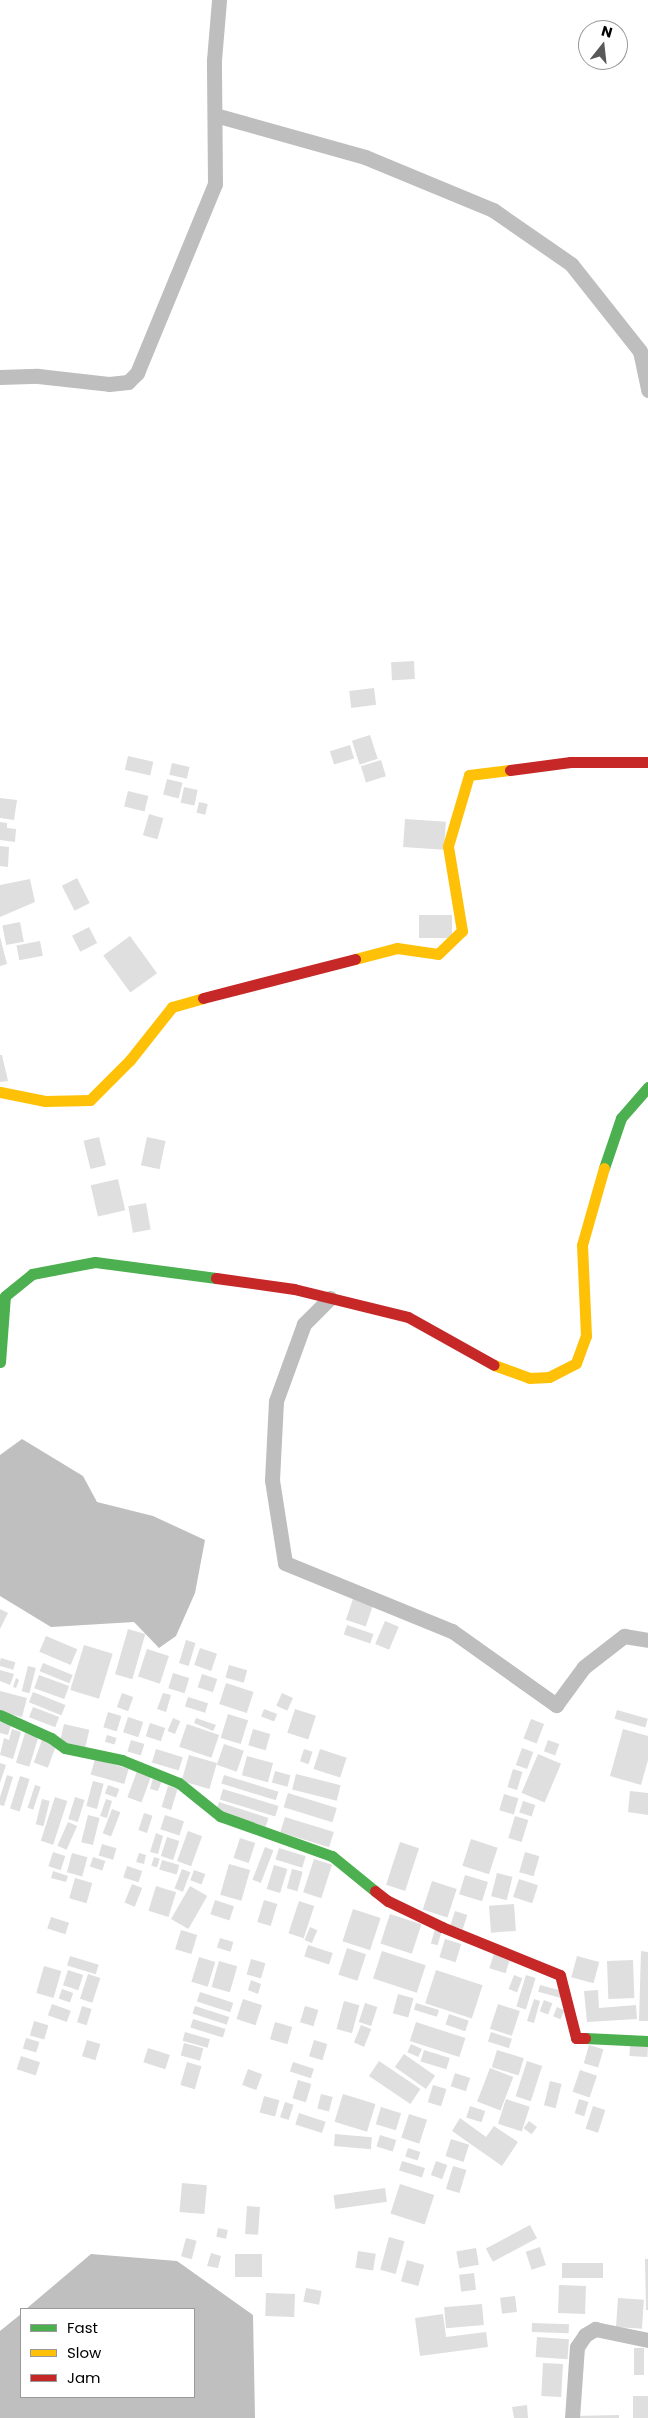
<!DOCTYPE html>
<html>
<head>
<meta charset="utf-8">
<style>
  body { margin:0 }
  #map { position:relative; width:648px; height:2418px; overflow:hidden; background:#fff; font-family:Poppins,sans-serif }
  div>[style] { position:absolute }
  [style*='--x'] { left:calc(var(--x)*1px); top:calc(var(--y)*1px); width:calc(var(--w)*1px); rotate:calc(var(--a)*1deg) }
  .water>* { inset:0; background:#bfbfbf }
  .building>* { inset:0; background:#dfdfdf; transform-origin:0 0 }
  .street>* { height:15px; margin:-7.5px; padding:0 7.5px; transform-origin:7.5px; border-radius:7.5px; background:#bebebe }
  .fast>* { height:11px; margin:-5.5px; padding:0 5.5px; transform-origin:5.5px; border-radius:5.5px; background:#4caf50 }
  .slow>* { height:11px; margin:-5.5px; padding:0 5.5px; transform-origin:5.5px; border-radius:5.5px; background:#ffc107 }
  .jam>* { height:11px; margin:-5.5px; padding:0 5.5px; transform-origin:5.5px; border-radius:5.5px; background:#c62828 }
  span { translate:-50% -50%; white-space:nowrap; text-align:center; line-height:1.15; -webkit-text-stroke:4px #fff; paint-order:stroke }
  .legend { position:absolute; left:20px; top:2308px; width:175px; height:90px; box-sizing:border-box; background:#fff; border:1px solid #999; margin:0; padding:6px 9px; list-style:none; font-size:15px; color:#000 }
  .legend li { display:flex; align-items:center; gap:10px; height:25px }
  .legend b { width:25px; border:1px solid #999 }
  .north { position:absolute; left:578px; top:20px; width:50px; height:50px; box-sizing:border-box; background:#fff; border:1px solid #999; border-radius:50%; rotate:16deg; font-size:14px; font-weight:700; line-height:20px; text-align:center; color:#000 }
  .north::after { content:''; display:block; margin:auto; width:18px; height:22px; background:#595959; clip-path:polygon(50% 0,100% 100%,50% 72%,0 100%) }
</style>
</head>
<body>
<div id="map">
  <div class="water">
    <div style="clip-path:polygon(22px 1439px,83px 1476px,97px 1502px,153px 1516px,205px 1540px,195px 1593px,176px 1636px,159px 1648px,134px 1622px,51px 1627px,0 1596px,0 1455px)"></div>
    <div style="clip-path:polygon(91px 2254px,177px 2261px,253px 2315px,255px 2418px,0 2418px,0 2331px,21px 2314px,21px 2397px,194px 2397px,194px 2309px,26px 2309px)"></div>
  </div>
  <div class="building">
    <div style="left:414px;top:661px;width:18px;height:23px;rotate:87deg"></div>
    <div style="left:374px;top:688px;width:17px;height:25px;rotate:83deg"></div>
    <div style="left:370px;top:735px;width:25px;height:19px;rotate:72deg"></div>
    <div style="left:350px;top:745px;width:14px;height:21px;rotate:73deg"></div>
    <div style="left:128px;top:756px;width:26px;height:14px;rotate:13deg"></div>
    <div style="left:381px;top:760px;width:17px;height:21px;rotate:73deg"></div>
    <div style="left:172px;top:763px;width:18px;height:12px;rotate:13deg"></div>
    <div style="left:167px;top:779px;width:16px;height:16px;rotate:14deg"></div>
    <div style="left:184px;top:787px;width:14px;height:16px;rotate:12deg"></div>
    <div style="left:128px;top:791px;width:21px;height:16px;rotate:14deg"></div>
    <div style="clip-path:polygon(0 798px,17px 800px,14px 820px,0 818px)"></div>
    <div style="left:199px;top:802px;width:9px;height:11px;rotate:13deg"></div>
    <div style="left:149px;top:814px;width:15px;height:22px;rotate:16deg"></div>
    <div style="left:405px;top:819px;width:41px;height:28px;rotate:4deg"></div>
    <div style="clip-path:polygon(0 822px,7px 823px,7px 828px,16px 829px,15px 842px,0 840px)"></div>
    <div style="clip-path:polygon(0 846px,9px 847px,8px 867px,0 866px)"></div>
    <div style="left:77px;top:878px;width:28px;height:17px;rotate:63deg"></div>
    <div style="clip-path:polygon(30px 879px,35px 902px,0 917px,0 885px)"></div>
    <div style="left:419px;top:915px;width:33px;height:23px"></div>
    <div style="left:20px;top:922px;width:20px;height:18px;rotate:79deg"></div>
    <div style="left:89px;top:927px;width:18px;height:19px;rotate:63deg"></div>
    <div style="left:130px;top:936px;width:46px;height:33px;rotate:54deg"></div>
    <div style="clip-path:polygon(0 937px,7px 964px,0 966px)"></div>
    <div style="left:40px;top:941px;width:15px;height:24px;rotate:79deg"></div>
    <div style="clip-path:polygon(0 1055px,2px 1055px,8px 1081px,0 1082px)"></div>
    <div style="left:99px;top:1137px;width:29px;height:16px;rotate:76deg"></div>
    <div style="left:147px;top:1137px;width:19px;height:29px;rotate:12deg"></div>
    <div style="left:118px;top:1179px;width:32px;height:28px;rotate:77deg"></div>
    <div style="left:146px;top:1203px;width:27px;height:18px;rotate:80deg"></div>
    <div style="left:354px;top:1596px;width:21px;height:25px;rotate:19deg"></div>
    <div style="clip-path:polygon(0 1609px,8px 1613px,0 1629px)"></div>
    <div style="left:385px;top:1621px;width:15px;height:25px;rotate:23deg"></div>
    <div style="left:347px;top:1625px;width:28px;height:10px;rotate:19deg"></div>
    <div style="left:128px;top:1629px;width:18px;height:47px;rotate:16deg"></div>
    <div style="left:46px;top:1636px;width:34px;height:17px;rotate:23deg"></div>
    <div style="left:186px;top:1640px;width:10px;height:24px;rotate:17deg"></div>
    <div style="left:84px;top:1645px;width:30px;height:47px;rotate:17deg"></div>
    <div style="left:200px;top:1648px;width:18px;height:18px;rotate:19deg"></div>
    <div style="left:147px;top:1649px;width:23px;height:29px;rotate:18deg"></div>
    <div style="left:1px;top:1658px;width:15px;height:8px;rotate:16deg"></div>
    <div style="left:43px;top:1663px;width:32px;height:9px;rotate:22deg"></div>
    <div style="left:229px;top:1665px;width:19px;height:13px;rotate:16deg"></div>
    <div style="left:28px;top:1666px;width:8px;height:26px;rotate:14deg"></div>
    <div style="clip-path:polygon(0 1670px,14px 1674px,10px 1685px,0 1681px)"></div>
    <div style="left:173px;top:1673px;width:17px;height:16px;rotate:17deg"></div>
    <div style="left:202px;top:1674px;width:16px;height:14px;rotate:18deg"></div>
    <div style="left:39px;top:1675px;width:32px;height:14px;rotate:20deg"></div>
    <div style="clip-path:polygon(16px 1678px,19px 1680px,16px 1688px,13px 1687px)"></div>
    <div style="left:226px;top:1683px;width:29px;height:22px;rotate:18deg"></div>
    <div style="clip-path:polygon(0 1691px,27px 1698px,22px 1717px,0 1712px)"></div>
    <div style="left:33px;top:1692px;width:35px;height:11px;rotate:22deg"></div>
    <div style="left:122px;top:1693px;width:12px;height:15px;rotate:20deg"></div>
    <div style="clip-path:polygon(163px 1693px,171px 1695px,166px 1712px,157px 1709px)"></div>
    <div style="left:282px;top:1693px;width:12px;height:14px;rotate:24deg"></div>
    <div style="left:188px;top:1697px;width:21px;height:10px;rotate:17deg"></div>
    <div style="left:33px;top:1707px;width:28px;height:11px;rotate:21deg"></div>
    <div style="left:264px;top:1709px;width:14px;height:8px;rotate:21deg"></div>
    <div style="left:295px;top:1709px;width:22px;height:25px;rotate:18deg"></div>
    <div style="left:617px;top:1710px;width:32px;height:9px;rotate:16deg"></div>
    <div style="left:108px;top:1712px;width:14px;height:16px;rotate:17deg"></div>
    <div style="left:228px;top:1714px;width:21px;height:25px;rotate:17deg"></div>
    <div style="left:128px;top:1717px;width:16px;height:16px;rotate:18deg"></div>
    <div style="left:173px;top:1718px;width:8px;height:14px;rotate:23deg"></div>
    <div style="clip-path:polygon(196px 1718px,216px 1725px,213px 1731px,194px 1723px)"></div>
    <div style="left:531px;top:1719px;width:14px;height:21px;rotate:21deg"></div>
    <div style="clip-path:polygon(0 1722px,11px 1725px,8px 1735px,0 1733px)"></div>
    <div style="left:150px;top:1723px;width:16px;height:14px;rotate:18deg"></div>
    <div style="left:64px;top:1724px;width:26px;height:18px;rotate:13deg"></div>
    <div style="left:187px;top:1724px;width:34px;height:24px;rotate:19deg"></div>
    <div style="clip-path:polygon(12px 1729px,21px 1732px,13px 1759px,0 1755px,4px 1738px,9px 1740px)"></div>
    <div style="left:253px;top:1729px;width:18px;height:17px;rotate:16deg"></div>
    <div style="clip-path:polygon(623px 1729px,648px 1736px,648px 1760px,641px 1785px,610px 1776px)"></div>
    <div style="left:25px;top:1733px;width:14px;height:31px;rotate:17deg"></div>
    <div style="left:107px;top:1735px;width:10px;height:7px;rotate:17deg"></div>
    <div style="left:42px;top:1740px;width:15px;height:24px;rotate:20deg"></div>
    <div style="left:131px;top:1740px;width:14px;height:12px;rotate:17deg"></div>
    <div style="left:548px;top:1740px;width:12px;height:12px;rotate:20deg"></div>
    <div style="left:224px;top:1744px;width:21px;height:22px;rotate:19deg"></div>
    <div style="left:522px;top:1748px;width:12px;height:18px;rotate:20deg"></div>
    <div style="left:156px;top:1749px;width:28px;height:14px;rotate:17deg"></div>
    <div style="left:304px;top:1749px;width:9px;height:13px;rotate:18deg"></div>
    <div style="left:320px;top:1749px;width:28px;height:21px;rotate:18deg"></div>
    <div style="left:538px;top:1754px;width:25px;height:42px;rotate:23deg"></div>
    <div style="left:189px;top:1755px;width:29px;height:27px;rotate:16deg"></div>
    <div style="left:247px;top:1756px;width:27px;height:20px;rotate:15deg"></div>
    <div style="left:95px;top:1759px;width:35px;height:16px;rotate:16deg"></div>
    <div style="clip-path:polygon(0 1763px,6px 1765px,0 1783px)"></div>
    <div style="left:513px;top:1769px;width:10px;height:19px;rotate:17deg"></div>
    <div style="left:137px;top:1771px;width:15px;height:28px;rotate:20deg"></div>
    <div style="left:275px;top:1771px;width:16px;height:12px;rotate:15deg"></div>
    <div style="left:296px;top:1774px;width:46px;height:16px;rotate:14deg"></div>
    <div style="clip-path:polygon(7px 1775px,13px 1777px,4px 1806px,0 1805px,0 1797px)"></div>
    <div style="left:224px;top:1775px;width:57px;height:9px;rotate:17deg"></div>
    <div style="left:20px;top:1776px;width:10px;height:34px;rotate:17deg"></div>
    <div style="clip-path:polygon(153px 1778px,162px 1780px,158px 1791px,150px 1789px)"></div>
    <div style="left:93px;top:1781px;width:11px;height:26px;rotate:15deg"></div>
    <div style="left:35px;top:1785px;width:6px;height:24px;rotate:18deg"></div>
    <div style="left:108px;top:1785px;width:12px;height:9px;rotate:20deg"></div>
    <div style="left:168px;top:1786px;width:10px;height:22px;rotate:17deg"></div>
    <div style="left:223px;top:1789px;width:58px;height:11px;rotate:17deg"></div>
    <div style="clip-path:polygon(630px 1791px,648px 1793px,648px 1815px,628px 1812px)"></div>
    <div style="left:288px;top:1793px;width:51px;height:15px;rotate:17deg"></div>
    <div style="left:504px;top:1794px;width:15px;height:17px;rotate:16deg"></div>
    <div style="left:55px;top:1797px;width:13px;height:46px;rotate:18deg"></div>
    <div style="left:75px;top:1797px;width:10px;height:23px;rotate:17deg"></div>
    <div style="left:42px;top:1799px;width:8px;height:26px;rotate:14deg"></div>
    <div style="clip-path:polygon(106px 1799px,112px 1801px,107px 1818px,100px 1816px)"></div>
    <div style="left:523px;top:1801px;width:13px;height:12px;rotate:18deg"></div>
    <div style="left:219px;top:1802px;width:52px;height:9px;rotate:18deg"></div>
    <div style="left:112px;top:1809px;width:9px;height:26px;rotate:21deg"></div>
    <div style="left:144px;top:1813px;width:9px;height:18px;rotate:18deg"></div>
    <div style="left:88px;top:1815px;width:12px;height:28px;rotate:14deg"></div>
    <div style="left:165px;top:1815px;width:20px;height:15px;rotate:18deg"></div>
    <div style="left:515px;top:1816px;width:14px;height:23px;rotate:17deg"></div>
    <div style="left:285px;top:1817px;width:51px;height:16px;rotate:17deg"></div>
    <div style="left:68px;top:1822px;width:10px;height:26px;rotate:24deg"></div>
    <div style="left:188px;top:1831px;width:15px;height:32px;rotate:20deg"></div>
    <div style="clip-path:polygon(156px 1833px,163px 1836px,158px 1854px,150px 1852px)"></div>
    <div style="left:167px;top:1837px;width:13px;height:20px;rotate:18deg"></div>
    <div style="left:240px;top:1838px;width:16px;height:21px;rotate:18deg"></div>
    <div style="left:471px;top:1839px;width:28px;height:28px;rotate:18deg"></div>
    <div style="left:400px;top:1842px;width:20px;height:45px;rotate:18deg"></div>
    <div style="left:102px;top:1844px;width:15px;height:12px;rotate:16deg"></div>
    <div style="left:265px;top:1847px;width:9px;height:35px;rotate:21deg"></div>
    <div style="left:279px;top:1848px;width:28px;height:12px;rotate:17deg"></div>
    <div style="left:53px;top:1852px;width:13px;height:15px;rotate:18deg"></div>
    <div style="left:525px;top:1852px;width:15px;height:21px;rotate:16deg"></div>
    <div style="left:72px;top:1853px;width:16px;height:20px;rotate:15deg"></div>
    <div style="clip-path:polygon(139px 1853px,146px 1855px,144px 1864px,136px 1862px)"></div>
    <div style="left:93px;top:1857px;width:13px;height:10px;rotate:18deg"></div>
    <div style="left:154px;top:1857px;width:6px;height:9px;rotate:18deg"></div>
    <div style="left:314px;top:1859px;width:19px;height:35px;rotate:18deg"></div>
    <div style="left:162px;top:1860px;width:18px;height:10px;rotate:16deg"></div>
    <div style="left:229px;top:1864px;width:22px;height:32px;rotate:16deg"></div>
    <div style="left:274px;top:1865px;width:14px;height:25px;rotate:17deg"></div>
    <div style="left:127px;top:1866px;width:16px;height:12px;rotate:18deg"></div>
    <div style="left:182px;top:1869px;width:9px;height:21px;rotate:21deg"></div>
    <div style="left:292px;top:1869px;width:11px;height:20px;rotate:15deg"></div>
    <div style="left:194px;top:1870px;width:12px;height:11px;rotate:20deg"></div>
    <div style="clip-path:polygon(53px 1871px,68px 1876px,66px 1882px,51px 1878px)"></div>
    <div style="left:497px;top:1873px;width:16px;height:24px;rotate:14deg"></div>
    <div style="left:465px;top:1875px;width:24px;height:20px;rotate:17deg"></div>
    <div style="left:75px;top:1878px;width:18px;height:21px;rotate:16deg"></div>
    <div style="left:519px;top:1879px;width:20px;height:19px;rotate:18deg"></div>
    <div style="left:432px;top:1881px;width:26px;height:30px;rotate:18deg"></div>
    <div style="left:132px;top:1884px;width:11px;height:20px;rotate:22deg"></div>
    <div style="left:156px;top:1886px;width:21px;height:26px;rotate:17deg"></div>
    <div style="left:190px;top:1886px;width:20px;height:38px;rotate:30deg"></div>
    <div style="left:215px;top:1900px;width:20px;height:15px;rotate:18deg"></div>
    <div style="left:264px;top:1900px;width:14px;height:23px;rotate:17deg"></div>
    <div style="left:299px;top:1901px;width:16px;height:34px;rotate:18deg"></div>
    <div style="left:514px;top:1904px;width:27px;height:25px;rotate:86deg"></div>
    <div style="left:353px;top:1909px;width:29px;height:34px;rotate:18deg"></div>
    <div style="left:455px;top:1911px;width:13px;height:15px;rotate:18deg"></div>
    <div style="left:390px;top:1914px;width:33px;height:31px;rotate:18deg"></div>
    <div style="left:51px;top:1917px;width:19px;height:12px;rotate:18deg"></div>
    <div style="left:310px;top:1927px;width:8px;height:14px;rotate:23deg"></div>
    <div style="left:435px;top:1929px;width:7px;height:15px;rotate:16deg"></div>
    <div style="left:181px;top:1930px;width:17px;height:20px;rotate:17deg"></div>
    <div style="left:220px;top:1938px;width:14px;height:10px;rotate:17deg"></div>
    <div style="left:445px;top:1939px;width:17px;height:19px;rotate:17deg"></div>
    <div style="left:308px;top:1945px;width:26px;height:12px;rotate:18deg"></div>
    <div style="left:347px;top:1948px;width:20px;height:28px;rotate:18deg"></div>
    <div style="left:382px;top:1951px;width:46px;height:29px;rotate:18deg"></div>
    <div style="clip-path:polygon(641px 1951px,648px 1952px,648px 2021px,639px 2021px)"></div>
    <div style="left:494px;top:1953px;width:17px;height:16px;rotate:17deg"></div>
    <div style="left:70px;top:1956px;width:30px;height:10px;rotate:17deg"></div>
    <div style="left:577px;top:1956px;width:23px;height:22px;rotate:15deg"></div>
    <div style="left:199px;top:1957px;width:17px;height:26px;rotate:17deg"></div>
    <div style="left:251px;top:1959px;width:15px;height:16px;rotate:16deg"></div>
    <div style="left:633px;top:1960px;width:38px;height:26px;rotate:88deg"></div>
    <div style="left:219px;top:1961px;width:19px;height:27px;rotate:16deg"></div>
    <div style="left:44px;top:1966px;width:18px;height:28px;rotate:16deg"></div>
    <div style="left:68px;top:1970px;width:16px;height:16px;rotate:18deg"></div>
    <div style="left:436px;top:1970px;width:49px;height:35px;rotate:18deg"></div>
    <div style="left:88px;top:1974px;width:13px;height:26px;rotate:18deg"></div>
    <div style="left:514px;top:1975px;width:9px;height:15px;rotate:21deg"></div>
    <div style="left:526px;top:1975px;width:10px;height:33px;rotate:17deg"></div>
    <div style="clip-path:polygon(251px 1980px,261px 1984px,258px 1994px,248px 1990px)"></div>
    <div style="left:540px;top:1985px;width:23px;height:7px;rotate:15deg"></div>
    <div style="left:62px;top:1989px;width:12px;height:10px;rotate:20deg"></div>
    <div style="clip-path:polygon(598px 1990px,599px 2008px,636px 2005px,637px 2019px,587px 2022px,584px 1991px)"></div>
    <div style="left:200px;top:1992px;width:35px;height:10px;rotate:18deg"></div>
    <div style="left:398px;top:1994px;width:16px;height:20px;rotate:15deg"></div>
    <div style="left:243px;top:1999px;width:20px;height:21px;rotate:18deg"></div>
    <div style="clip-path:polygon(534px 1999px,540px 2001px,534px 2023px,527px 2021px)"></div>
    <div style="left:544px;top:2000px;width:9px;height:12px;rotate:21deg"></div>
    <div style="left:344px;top:2001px;width:16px;height:29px;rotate:15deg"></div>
    <div style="left:365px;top:2003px;width:13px;height:20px;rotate:18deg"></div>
    <div style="left:416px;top:2003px;width:24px;height:7px;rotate:17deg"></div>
    <div style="left:52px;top:2004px;width:20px;height:12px;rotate:20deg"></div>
    <div style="left:498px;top:2004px;width:23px;height:26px;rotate:18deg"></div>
    <div style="left:82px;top:2006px;width:10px;height:17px;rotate:17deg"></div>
    <div style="left:195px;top:2006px;width:36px;height:8px;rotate:18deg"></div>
    <div style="left:305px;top:2006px;width:14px;height:17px;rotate:17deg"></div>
    <div style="left:557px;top:2007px;width:8px;height:10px;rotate:23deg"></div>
    <div style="left:449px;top:2014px;width:21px;height:11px;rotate:19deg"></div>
    <div style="left:193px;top:2019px;width:34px;height:9px;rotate:17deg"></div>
    <div style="left:34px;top:2021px;width:15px;height:15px;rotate:16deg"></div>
    <div style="left:275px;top:2022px;width:18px;height:18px;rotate:16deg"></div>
    <div style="left:416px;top:2022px;width:52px;height:20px;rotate:18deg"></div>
    <div style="left:361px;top:2025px;width:11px;height:19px;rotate:22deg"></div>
    <div style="left:185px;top:2032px;width:26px;height:9px;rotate:16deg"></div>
    <div style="left:491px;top:2032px;width:22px;height:10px;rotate:18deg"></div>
    <div style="left:26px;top:2038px;width:14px;height:11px;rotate:17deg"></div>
    <div style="left:87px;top:2040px;width:14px;height:17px;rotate:17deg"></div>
    <div style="left:314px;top:2040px;width:14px;height:17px;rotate:17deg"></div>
    <div style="left:184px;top:2043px;width:20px;height:13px;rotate:15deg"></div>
    <div style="left:411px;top:2044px;width:12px;height:9px;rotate:24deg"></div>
    <div style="left:589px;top:2045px;width:15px;height:19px;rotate:16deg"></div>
    <div style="left:630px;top:2045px;width:18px;height:11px;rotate:3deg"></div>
    <div style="left:148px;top:2048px;width:23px;height:15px;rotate:18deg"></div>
    <div style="left:424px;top:2050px;width:27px;height:12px;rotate:17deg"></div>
    <div style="left:497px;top:2050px;width:28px;height:18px;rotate:17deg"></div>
    <div style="left:404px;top:2054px;width:38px;height:16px;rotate:35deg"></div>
    <div style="left:21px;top:2056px;width:20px;height:14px;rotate:18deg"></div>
    <div style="left:379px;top:2061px;width:50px;height:18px;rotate:34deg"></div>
    <div style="left:527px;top:2061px;width:16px;height:37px;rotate:18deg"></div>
    <div style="left:187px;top:2062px;width:15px;height:24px;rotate:16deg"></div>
    <div style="left:293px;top:2062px;width:22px;height:10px;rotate:18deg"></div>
    <div style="left:490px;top:2068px;width:25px;height:36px;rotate:21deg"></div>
    <div style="left:248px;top:2069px;width:15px;height:17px;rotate:20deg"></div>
    <div style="left:580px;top:2070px;width:18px;height:23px;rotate:19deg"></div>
    <div style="left:455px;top:2073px;width:16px;height:14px;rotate:18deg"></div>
    <div style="left:298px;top:2080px;width:14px;height:19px;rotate:17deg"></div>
    <div style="left:550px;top:2081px;width:12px;height:25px;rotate:14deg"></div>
    <div style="left:433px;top:2085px;width:14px;height:18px;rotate:17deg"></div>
    <div style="left:321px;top:2094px;width:12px;height:15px;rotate:14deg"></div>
    <div style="left:343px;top:2094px;width:34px;height:29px;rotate:17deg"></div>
    <div style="left:264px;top:2096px;width:16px;height:17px;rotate:15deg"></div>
    <div style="left:506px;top:2099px;width:25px;height:26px;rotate:18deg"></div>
    <div style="left:579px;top:2099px;width:10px;height:15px;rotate:17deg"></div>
    <div style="left:285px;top:2102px;width:9px;height:16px;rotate:18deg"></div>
    <div style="left:470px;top:2106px;width:16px;height:12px;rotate:18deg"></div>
    <div style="left:593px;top:2106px;width:13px;height:24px;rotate:18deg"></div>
    <div style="left:381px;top:2107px;width:21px;height:18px;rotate:17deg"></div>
    <div style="left:299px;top:2113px;width:28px;height:12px;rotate:18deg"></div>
    <div style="left:409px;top:2114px;width:19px;height:25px;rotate:18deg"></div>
    <div style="clip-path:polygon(460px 2118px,486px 2137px,494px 2126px,518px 2142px,502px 2166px,452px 2131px)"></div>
    <div style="left:529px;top:2121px;width:10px;height:9px;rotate:37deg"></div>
    <div style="left:335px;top:2134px;width:37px;height:12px;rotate:5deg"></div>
    <div style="left:380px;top:2135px;width:17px;height:12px;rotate:17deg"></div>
    <div style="left:451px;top:2139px;width:19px;height:18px;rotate:18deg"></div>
    <div style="left:408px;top:2148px;width:13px;height:9px;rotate:18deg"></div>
    <div style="left:402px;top:2161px;width:24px;height:10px;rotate:17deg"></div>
    <div style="left:436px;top:2161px;width:12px;height:15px;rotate:20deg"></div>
    <div style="left:453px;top:2166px;width:14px;height:24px;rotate:17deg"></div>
    <div style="left:182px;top:2183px;width:25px;height:29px;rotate:5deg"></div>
    <div style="left:400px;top:2184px;width:36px;height:31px;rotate:18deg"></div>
    <div style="left:385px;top:2188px;width:14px;height:52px;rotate:82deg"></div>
    <div style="left:247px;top:2206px;width:13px;height:28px;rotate:4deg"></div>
    <div style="left:530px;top:2225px;width:15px;height:50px;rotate:62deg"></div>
    <div style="left:218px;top:2228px;width:10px;height:9px;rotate:11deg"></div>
    <div style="left:389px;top:2237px;width:16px;height:34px;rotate:15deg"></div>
    <div style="left:186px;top:2238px;width:11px;height:19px;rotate:15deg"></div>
    <div style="left:540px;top:2247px;width:19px;height:15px;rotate:72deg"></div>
    <div style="left:476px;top:2248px;width:17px;height:20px;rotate:80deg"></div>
    <div style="left:358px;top:2251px;width:18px;height:17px;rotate:9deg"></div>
    <div style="clip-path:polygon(211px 2253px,221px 2256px,218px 2268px,207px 2266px)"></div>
    <div style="left:235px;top:2254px;width:27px;height:23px"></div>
    <div style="clip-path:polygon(645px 2259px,648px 2259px,648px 2310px,646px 2310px)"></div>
    <div style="left:407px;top:2260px;width:18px;height:22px;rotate:16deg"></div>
    <div style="left:603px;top:2263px;width:15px;height:41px;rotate:90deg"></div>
    <div style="left:474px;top:2273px;width:17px;height:15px;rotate:83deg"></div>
    <div style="left:559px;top:2285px;width:27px;height:28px;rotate:2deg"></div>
    <div style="left:306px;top:2288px;width:16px;height:14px;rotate:11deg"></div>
    <div style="left:266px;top:2293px;width:29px;height:23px;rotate:2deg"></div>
    <div style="left:515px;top:2296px;width:16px;height:15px;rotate:83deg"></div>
    <div style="left:618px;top:2298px;width:26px;height:29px;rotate:4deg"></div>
    <div style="left:482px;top:2304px;width:21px;height:38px;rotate:85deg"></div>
    <div style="clip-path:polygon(443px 2314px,446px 2337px,486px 2332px,488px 2347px,420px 2356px,415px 2318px)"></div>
    <div style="left:532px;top:2323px;width:37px;height:9px;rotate:2deg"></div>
    <div style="left:537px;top:2337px;width:32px;height:20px;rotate:4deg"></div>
    <div style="left:634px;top:2348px;width:10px;height:27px"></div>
    <div style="left:543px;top:2363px;width:20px;height:33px;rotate:3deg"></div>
    <div style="left:633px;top:2396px;width:15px;height:22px"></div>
    <div style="clip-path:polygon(527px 2405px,528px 2418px,514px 2418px,512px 2407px)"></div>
    <div style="clip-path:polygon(619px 2415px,619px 2418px,573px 2418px,573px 2416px)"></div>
  </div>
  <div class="street">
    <div style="--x:215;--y:115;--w:156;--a:15.6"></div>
    <div style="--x:365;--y:157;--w:139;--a:22.5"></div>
    <div style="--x:493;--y:210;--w:95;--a:34.7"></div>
    <div style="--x:571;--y:264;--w:111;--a:51.6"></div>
    <div style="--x:640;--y:351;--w:40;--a:78"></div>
    <div style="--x:0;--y:377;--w:38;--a:-2"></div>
    <div style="--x:38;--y:376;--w:71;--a:6.4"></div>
    <div style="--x:109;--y:384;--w:19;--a:-6"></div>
    <div style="--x:128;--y:382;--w:13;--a:-45"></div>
    <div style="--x:137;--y:373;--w:204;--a:-67.6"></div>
    <div style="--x:215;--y:184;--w:124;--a:-90.5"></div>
    <div style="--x:214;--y:60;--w:60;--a:-85.2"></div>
    <div style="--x:330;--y:1298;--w:37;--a:135"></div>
    <div style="--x:304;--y:1324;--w:82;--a:110"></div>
    <div style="--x:276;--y:1401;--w:79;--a:92.9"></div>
    <div style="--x:272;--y:1480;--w:84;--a:81.1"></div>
    <div style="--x:285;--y:1563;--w:180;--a:22.2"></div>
    <div style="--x:452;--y:1631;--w:128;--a:35.4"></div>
    <div style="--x:556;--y:1705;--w:47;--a:-53.6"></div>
    <div style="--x:584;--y:1667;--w:51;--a:-37.8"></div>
    <div style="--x:624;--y:1636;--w:24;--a:9"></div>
    <div style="--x:572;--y:2418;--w:71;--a:-86"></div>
    <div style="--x:577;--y:2347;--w:14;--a:-56"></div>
    <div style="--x:585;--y:2335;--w:12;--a:-31"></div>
    <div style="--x:595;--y:2329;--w:54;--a:11.7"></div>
  </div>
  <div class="fast">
    <div style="--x:604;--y:1168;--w:53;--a:-71.2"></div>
    <div style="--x:621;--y:1118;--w:41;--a:-48.9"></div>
    <div style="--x:0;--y:1362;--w:66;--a:-85.7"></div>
    <div style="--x:5;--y:1296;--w:35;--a:-39"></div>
    <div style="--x:32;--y:1274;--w:64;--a:-10.8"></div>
    <div style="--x:95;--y:1262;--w:122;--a:7.5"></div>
    <div style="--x:0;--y:1715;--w:56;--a:24.3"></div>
    <div style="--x:51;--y:1738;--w:17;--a:36"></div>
    <div style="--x:65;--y:1748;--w:58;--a:11.9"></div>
    <div style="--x:122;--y:1760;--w:61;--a:22"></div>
    <div style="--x:179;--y:1783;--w:53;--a:38.8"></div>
    <div style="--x:220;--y:1816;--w:119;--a:19.7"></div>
    <div style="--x:332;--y:1856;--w:55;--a:39.1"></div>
    <div style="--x:585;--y:2038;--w:63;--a:2.7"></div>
  </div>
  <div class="slow">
    <div style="--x:355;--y:959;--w:43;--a:-14.7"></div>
    <div style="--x:397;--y:948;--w:41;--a:8.3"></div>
    <div style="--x:438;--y:954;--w:33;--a:-44"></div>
    <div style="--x:462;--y:931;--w:86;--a:-99.4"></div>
    <div style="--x:448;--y:846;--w:74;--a:-73.5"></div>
    <div style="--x:469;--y:775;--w:41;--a:-7"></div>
    <div style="--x:0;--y:1092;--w:46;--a:11.3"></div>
    <div style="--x:45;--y:1101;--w:45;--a:-1.3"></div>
    <div style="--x:90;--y:1100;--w:57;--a:-45"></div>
    <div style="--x:130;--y:1060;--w:68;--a:-51.6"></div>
    <div style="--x:172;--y:1007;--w:32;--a:-16"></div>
    <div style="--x:494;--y:1365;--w:37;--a:20"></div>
    <div style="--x:529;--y:1378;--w:20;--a:-3"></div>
    <div style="--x:549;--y:1377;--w:30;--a:-27"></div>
    <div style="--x:576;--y:1363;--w:29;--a:-70"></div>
    <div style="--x:586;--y:1336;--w:91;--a:-92.5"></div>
    <div style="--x:582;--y:1245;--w:80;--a:-74.1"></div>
  </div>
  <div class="jam">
    <div style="--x:510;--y:770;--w:61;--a:-7.6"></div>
    <div style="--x:570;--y:762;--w:78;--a:0"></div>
    <div style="--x:203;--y:998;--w:157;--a:-14.4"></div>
    <div style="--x:216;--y:1278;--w:79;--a:8"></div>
    <div style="--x:294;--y:1289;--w:117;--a:13.8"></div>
    <div style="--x:408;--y:1317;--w:98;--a:29.2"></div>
    <div style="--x:375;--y:1891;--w:16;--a:38"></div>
    <div style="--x:388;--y:1901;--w:60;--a:25.7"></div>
    <div style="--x:442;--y:1927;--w:127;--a:22.1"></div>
    <div style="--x:560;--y:1975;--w:65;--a:75.7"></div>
    <div style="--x:576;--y:2038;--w:9;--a:0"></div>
  </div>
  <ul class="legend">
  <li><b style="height:6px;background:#4caf50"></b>Fast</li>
  <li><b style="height:6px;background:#ffc107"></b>Slow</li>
  <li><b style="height:6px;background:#c62828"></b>Jam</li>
  </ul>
  <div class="north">N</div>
</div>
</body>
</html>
